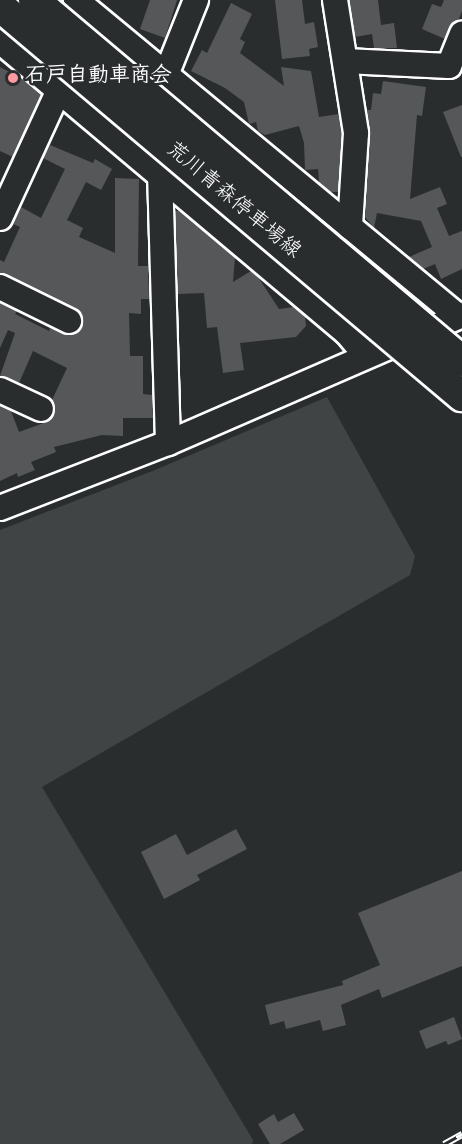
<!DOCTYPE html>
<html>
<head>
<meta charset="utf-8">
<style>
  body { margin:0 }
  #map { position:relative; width:462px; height:1144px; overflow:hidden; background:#2a2d2e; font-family:"Gochi Hand","Klee One",sans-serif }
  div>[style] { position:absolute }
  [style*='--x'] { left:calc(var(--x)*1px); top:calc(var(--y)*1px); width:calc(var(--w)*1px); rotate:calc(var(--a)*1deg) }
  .green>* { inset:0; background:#414445 }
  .building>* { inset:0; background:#555758 }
  .roads { filter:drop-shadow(2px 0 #fff) drop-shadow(-2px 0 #fff) drop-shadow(0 2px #fff) drop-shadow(0 -2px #fff) }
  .minor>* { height:24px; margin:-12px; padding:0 12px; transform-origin:12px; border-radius:12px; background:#2a2d2e }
  .rail>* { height:7px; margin-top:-3.5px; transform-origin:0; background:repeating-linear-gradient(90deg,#2a2d2e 0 14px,#fff 0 28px); box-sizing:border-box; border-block:2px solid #fff }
  .bridges { filter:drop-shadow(2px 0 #fff) drop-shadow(-2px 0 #fff) drop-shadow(0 2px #fff) drop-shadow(0 -2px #fff) }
  .major-bridge>* { height:30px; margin:-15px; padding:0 15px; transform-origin:15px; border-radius:15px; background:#2a2d2e }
  .dots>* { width:16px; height:16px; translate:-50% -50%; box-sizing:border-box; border:3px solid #2a2d2e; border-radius:50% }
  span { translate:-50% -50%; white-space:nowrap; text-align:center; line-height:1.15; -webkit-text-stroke:5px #2a2d2e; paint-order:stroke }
  .poi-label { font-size:21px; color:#fff; font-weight:700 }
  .left { translate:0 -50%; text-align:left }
  .street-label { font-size:21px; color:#fff }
</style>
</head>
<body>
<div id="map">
  <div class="green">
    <div style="clip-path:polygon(327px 397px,415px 556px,410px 575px,42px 787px,253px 1140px,252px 1144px,0 1144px,0 530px,155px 470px)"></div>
  </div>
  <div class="building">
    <div style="clip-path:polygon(150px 0,177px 0,165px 38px,140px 29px)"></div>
    <div style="clip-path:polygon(275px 0,302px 0,305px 24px,314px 22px,318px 47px,309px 49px,310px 56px,282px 59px)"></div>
    <div style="clip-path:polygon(349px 0,378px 0,381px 25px,394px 23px,397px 48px,374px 48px,372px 34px,355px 37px)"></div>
    <div style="clip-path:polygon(444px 0,462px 0,462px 11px,458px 21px,449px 28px,445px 39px,422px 29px,432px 4px,441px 7px)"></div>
    <div style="clip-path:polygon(231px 3px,252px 14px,240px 39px,245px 42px,240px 53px,284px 86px,281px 67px,311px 71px,319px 117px,339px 114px,342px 134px,338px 192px,331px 192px,319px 182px,318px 169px,305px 170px,304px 143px,299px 126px,265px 135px,258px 131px,256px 122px,249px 124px,244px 102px,225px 88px,191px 71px,202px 50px,207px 53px)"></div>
    <div style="clip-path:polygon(0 67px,21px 78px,41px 94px,13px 157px,0 151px)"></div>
    <div style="clip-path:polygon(383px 81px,426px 87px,422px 116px,417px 115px,410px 199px,440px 187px,447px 204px,437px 208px,449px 236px,462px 231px,462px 269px,441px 279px,435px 264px,423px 269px,409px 257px,432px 247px,421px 221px,377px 213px,374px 228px,365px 217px,370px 134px,367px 110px,371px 110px,373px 93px,381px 94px)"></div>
    <div style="clip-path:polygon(462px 105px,462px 157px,461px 157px,443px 112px)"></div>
    <div style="clip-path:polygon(50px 145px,93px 163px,95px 159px,112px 169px,101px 190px,86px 182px,67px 220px,83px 228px,79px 237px,115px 253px,115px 178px,139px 179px,138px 266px,148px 266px,149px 299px,141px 299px,141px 314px,129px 313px,130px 356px,143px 356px,143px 394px,152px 395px,153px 418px,123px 418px,123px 436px,102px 435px,54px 447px,56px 452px,31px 462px,35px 470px,18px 477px,17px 473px,0 481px,0 406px,11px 411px,19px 432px,49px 421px,54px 414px,52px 400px,67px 368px,33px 351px,19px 383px,0 376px,15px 333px,8px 330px,0 348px,0 303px,17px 311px,15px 314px,49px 331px,50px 328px,71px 335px,77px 332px,83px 321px,75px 308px,0 273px,0 260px,4px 262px,20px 227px,13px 224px,21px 207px,41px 218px,65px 169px,43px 158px)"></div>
    <div style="clip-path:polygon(175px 211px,179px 211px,235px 257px,233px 282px,251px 271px,258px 277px,279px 309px,294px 307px,305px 316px,306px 326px,296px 337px,240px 343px,244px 370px,223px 373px,217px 327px,207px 328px,204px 293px,178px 294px)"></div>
    <div style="clip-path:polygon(236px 829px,247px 849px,197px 875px,200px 880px,164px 899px,141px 852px,176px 834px,187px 855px)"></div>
    <div style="clip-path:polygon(462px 871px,462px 966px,382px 998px,379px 989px,341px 1005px,346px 1025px,323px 1031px,320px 1020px,286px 1029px,284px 1021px,270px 1025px,265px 1005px,343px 985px,342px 981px,380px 965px,358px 913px)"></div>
    <div style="clip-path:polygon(454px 1017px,462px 1039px,448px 1045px,446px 1041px,426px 1049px,419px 1031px)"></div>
    <div style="clip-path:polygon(294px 1113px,304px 1130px,280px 1144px,270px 1144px,258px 1124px,274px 1114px,278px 1122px)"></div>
  </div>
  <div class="roads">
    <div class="minor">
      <div style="--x:76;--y:0;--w:496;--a:39.6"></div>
      <div style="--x:335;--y:0;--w:135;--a:81"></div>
      <div style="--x:356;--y:133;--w:94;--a:93.7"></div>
      <div style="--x:0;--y:41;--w:454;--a:40.1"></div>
      <div style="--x:347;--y:333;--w:30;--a:50"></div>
      <div style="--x:345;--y:61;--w:104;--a:2.8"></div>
      <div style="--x:449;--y:66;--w:35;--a:-68"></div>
      <div style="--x:166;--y:75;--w:81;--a:-68.2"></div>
      <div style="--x:160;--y:173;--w:270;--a:88.3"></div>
      <div style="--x:0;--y:218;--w:141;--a:-65.3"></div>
      <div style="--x:0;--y:287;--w:77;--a:26.2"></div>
      <div style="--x:0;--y:390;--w:45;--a:24.9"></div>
      <div style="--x:0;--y:508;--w:180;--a:-21.2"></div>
      <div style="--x:168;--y:443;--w:321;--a:-23.5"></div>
    </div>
  </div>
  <div class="rail">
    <div style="--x:444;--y:1144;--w:21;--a:-29"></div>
  </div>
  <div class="bridges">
    <div class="major-bridge">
      <div style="--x:34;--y:0;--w:560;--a:40.15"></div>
      <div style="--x:2;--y:8;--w:602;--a:40.15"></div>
    </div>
  </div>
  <div class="dots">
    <div style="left:13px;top:78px;background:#ff9aa2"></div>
  </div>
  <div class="poi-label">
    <span class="left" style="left:25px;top:78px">石戸自動車商会</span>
  </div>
  <div class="street-label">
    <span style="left:232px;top:202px;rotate:40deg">荒川青森停車場線</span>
  </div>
</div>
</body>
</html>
